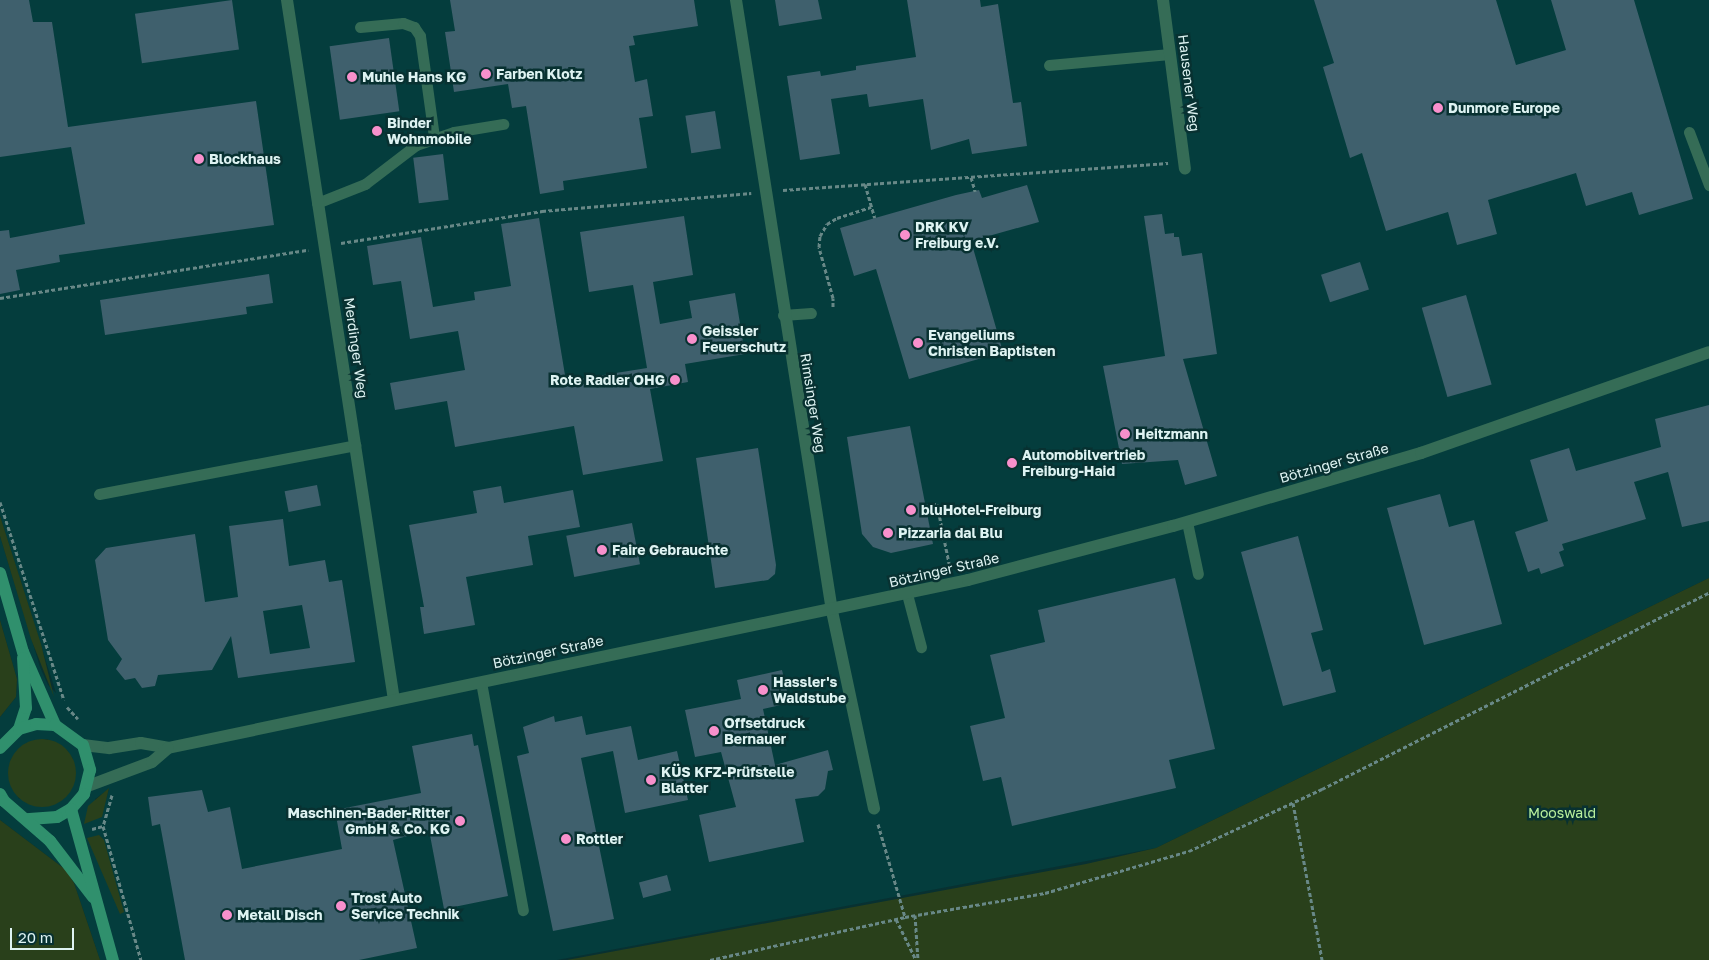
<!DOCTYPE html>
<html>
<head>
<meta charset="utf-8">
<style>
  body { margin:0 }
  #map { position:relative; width:1709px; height:960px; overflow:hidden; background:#083131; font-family:"Golos Text",sans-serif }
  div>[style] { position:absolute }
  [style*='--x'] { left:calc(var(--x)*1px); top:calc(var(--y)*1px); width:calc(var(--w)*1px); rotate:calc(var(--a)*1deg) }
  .built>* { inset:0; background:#043d3d }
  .green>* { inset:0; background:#29401b }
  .round { border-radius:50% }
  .building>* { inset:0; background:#3f606d; transform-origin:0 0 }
  .path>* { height:3px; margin-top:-1.5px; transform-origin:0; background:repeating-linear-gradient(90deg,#688887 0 4px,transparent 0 6.5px) }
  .service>* { height:11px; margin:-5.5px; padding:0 5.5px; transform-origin:5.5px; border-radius:5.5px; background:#356c56 }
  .minor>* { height:12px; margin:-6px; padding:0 6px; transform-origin:6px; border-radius:6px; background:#356c56 }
  .secondary>* { height:12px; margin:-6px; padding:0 6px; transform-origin:6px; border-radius:6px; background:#30906d }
  .dots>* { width:14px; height:14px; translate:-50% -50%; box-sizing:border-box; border:2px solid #083131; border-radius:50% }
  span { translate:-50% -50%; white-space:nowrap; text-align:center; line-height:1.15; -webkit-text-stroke:5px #083131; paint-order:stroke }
  .poi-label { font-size:14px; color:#def3f2; font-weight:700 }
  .left { translate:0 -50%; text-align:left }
  .right { translate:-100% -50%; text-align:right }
  .street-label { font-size:14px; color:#def3f2 }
  .park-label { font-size:14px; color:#baf19d }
  .scale { position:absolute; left:10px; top:928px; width:64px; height:22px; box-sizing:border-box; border:2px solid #def3f2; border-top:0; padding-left:6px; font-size:15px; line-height:18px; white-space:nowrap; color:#def3f2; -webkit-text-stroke:4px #083131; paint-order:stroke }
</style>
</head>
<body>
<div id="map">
  <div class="built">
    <div style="clip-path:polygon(evenodd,0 0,1709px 0,1709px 578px,1156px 848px,557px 960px,100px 960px,74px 883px,66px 870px,0 820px,0 717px,16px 697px,17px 679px,0 620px,0 536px,40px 667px,48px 685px,56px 693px,0 516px,0 0,47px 739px,67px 750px,73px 759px,19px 799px,9px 780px,11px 759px,26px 744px,47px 739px,0 0,109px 789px,102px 812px,102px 817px,95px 799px,109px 789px)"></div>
  </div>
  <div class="green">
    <div style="clip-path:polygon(0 516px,41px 644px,54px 697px,31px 639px,0 536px)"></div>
    <div style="clip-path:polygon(1709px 578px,1709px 960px,567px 960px,1086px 864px,1156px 848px)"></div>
    <div style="clip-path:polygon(0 620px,17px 679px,16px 697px,0 717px)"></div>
    <div class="round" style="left:8px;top:739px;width:68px;height:68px"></div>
    <div style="clip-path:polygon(109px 788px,102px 817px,84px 824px,88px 806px)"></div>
    <div style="clip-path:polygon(0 820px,66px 870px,74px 883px,100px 960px,0 960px)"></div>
    <div style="clip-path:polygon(99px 835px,104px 840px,124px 912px,120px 914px,87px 838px)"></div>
  </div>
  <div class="building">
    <div style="clip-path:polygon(0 0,29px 0,33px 22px,52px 22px,68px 127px,256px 101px,274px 225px,59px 255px,60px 262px,16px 270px,20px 290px,0 294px,0 231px,9px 230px,10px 238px,85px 224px,71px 147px,0 157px)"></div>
    <div style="left:232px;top:0;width:50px;height:98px;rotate:82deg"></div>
    <div style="clip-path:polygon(450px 0,694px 0,698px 26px,633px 36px,635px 45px,629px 46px,635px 82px,647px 79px,653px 116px,639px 118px,647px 168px,563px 181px,564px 190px,540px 194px,526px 106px,512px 108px,508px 84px,454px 92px,445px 32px,455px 31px)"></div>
    <div style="clip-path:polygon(775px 0,818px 0,822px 19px,779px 26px)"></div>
    <div style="clip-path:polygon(907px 0,980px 0,981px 7px,998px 4px,1013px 103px,1021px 102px,1027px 146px,972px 154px,969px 139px,931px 150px,923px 99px,869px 107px,867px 94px,831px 99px,840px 154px,800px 160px,787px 76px,820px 71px,821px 76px,856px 70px,856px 66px,916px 57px)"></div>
    <div style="clip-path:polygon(1314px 0,1496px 0,1516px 65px,1566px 50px,1551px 0,1634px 0,1693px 199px,1639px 215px,1632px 192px,1586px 206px,1576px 173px,1488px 200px,1497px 234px,1457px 245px,1448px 212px,1386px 231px,1362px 153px,1350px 158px,1323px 67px,1334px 63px)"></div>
    <div style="left:389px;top:38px;width:74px;height:60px;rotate:82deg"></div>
    <div style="left:715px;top:111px;width:38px;height:30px;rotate:81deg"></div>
    <div style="left:443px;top:154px;width:46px;height:30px;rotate:83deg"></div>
    <div style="clip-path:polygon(1027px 185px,1039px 222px,971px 241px,1003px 352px,909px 379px,876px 269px,854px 276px,840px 228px,956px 195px,979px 190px,982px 198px)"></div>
    <div style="clip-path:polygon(1162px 214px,1165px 234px,1174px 233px,1174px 237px,1179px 237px,1182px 256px,1202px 253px,1217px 354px,1183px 359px,1217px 476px,1185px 485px,1178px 460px,1122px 464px,1103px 366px,1165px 356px,1144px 216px)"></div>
    <div style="clip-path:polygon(684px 216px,693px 275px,653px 282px,660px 324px,692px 318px,689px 301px,735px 293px,745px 354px,685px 364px,688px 382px,650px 389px,663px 461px,583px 475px,574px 426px,455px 447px,447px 401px,395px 410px,390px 383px,465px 370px,458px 331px,410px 339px,401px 281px,373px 285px,367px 246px,421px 237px,433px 307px,475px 300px,474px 292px,511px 286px,501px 224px,539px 218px,566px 381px,647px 368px,633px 285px,589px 292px,580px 232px)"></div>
    <div style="left:1360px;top:262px;width:29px;height:41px;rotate:72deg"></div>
    <div style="clip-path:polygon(269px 274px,273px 303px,246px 307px,247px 314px,105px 335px,100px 300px)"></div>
    <div style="left:1466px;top:295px;width:93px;height:46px;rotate:74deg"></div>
    <div style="clip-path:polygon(1709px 405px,1709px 521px,1682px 527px,1668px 472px,1634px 482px,1646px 519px,1562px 544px,1564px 550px,1559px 552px,1564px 566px,1541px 574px,1539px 568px,1528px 572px,1515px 532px,1548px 521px,1530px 460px,1569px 448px,1576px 471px,1661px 447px,1655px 419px)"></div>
    <div style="clip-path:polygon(910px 426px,933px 544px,891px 553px,873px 547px,862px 534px,847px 437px)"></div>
    <div style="clip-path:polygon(758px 448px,776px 565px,775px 574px,768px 580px,715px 588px,696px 458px)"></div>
    <div style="left:317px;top:485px;width:21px;height:33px;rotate:79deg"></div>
    <div style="clip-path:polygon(501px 486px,504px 503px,573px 490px,580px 527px,528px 536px,533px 565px,466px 577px,475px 625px,424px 634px,420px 607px,424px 607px,409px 525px,477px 513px,473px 491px)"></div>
    <div style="clip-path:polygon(1440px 494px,1449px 527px,1474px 520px,1502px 624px,1424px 645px,1387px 508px)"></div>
    <div style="clip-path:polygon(evenodd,283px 519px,289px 566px,325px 560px,329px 582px,342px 580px,355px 662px,238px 678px,231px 636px,212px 670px,158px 675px,155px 686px,142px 688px,135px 678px,125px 680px,116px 669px,122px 659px,108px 640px,95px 560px,106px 548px,195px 534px,205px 602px,238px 597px,229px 526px,283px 519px,302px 605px,310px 648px,270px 654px,263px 611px,302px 605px)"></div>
    <div style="left:632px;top:523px;width:42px;height:67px;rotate:79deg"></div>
    <div style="clip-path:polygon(1298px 536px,1323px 630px,1311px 633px,1322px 672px,1330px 669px,1336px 692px,1283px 706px,1241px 552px)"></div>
    <div style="clip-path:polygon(1175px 578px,1215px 749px,1169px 760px,1176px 788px,1012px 826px,1001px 777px,983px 781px,970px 726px,1005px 718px,990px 655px,1045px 642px,1038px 610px)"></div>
    <div style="clip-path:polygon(782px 670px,790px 703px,763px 709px,775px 765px,828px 750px,833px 770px,828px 771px,825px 789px,818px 796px,795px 799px,804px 842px,709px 862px,699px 815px,736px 807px,721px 752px,695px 757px,685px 710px,741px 699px,737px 680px)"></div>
    <div style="clip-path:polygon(554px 716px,555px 722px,582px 716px,586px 735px,631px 726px,638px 760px,677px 751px,688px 800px,625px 813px,613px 751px,581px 758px,614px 919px,553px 931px,517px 756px,529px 753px,523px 727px)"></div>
    <div style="clip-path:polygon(472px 734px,474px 746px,478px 745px,508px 896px,444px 909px,429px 830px,393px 840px,417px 948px,359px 960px,185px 960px,160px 824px,152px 826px,148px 797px,202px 790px,208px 812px,230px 807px,242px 869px,342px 849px,335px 810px,421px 793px,412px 746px)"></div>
    <div style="left:667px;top:875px;width:16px;height:29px;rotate:75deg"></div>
  </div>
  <div class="path">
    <div style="--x:971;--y:177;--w:15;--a:74"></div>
    <div style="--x:865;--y:184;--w:35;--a:74"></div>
    <div style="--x:783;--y:190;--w:386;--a:-4"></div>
    <div style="--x:341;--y:243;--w:204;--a:-9"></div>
    <div style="--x:542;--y:211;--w:210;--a:-4.9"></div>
    <div style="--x:0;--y:298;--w:312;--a:-8.9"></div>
    <div style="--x:833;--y:307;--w:9;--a:-90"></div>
    <div style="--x:833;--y:298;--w:53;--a:-105.4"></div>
    <div style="--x:819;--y:247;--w:11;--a:-85"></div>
    <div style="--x:820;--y:236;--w:14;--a:-60"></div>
    <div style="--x:827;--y:224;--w:12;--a:-31"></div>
    <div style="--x:837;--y:218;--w:36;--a:-18"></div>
    <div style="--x:0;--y:502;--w:208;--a:72.1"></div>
    <div style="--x:926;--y:506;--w:11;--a:-10"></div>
    <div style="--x:937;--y:504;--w:65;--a:78.5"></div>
    <div style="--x:67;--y:707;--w:16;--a:47"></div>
    <div style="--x:112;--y:795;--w:32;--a:106"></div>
    <div style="--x:103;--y:826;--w:139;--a:74.2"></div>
    <div style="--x:1293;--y:803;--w:160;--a:79.5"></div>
    <div style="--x:878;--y:824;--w:97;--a:73.8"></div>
    <div style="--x:92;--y:829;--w:11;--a:-15"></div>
    <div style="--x:915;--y:915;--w:45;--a:86.2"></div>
    <div style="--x:896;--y:919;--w:46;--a:64"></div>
    <div style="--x:710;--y:960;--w:200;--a:-12.4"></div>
    <div style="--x:905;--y:917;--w:142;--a:-9.7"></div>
    <div style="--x:1045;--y:893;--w:150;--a:-16.3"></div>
    <div style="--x:1189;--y:851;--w:147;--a:-25"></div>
    <div style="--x:1322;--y:789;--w:434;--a:-26.9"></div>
  </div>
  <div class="service">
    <div style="--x:360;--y:27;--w:43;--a:-5.3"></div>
    <div style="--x:403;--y:23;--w:12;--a:20"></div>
    <div style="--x:414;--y:27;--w:11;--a:56"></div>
    <div style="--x:420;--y:36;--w:102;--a:82.1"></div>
    <div style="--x:1049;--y:65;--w:121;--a:-5.2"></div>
    <div style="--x:1689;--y:132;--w:57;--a:69.3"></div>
    <div style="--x:317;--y:203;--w:52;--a:-21.6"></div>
    <div style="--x:365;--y:184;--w:64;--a:-37.4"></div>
    <div style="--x:416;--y:145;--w:40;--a:-18.9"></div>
    <div style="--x:454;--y:132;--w:50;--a:-9.3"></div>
    <div style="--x:783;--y:315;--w:28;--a:-4"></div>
    <div style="--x:99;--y:494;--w:261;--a:-10.8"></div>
    <div style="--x:1187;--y:522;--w:53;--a:78.1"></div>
    <div style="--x:907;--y:594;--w:55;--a:75.2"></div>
    <div style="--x:481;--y:682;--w:232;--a:79.6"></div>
  </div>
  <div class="minor">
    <div style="--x:287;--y:0;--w:708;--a:81.31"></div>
    <div style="--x:736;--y:0;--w:618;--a:81.07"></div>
    <div style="--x:832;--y:611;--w:202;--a:78"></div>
    <div style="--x:1163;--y:0;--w:170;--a:82.6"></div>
    <div style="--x:83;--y:745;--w:26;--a:7"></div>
    <div style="--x:109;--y:748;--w:32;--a:-9"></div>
    <div style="--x:141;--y:743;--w:27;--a:10"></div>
    <div style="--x:168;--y:748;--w:817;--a:-11.86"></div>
    <div style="--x:968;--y:580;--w:212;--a:-14.8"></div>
    <div style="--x:1173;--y:526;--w:259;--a:-16.4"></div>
    <div style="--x:1421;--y:453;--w:305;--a:-19.3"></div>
    <div style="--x:88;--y:786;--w:68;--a:-20.6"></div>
    <div style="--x:152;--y:762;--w:21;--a:-41"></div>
  </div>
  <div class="secondary">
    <div style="--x:0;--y:573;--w:82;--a:73.8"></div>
    <div style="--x:23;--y:652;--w:80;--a:66.3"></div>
    <div style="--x:19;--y:729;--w:22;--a:-72"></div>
    <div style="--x:26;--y:708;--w:50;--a:-93.4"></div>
    <div style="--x:0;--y:748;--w:27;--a:-45"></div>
    <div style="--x:19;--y:729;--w:18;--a:-16"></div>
    <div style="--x:36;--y:724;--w:19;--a:3"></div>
    <div style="--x:55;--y:725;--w:34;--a:36"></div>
    <div style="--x:83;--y:745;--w:26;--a:74"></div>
    <div style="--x:90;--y:770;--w:25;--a:104"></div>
    <div style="--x:84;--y:794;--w:20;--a:131"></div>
    <div style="--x:71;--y:809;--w:16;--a:150"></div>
    <div style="--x:57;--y:817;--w:31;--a:176"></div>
    <div style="--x:0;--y:794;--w:8;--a:60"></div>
    <div style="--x:4;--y:801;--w:61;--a:41"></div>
    <div style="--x:50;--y:841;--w:71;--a:52.5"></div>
    <div style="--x:71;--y:809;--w:157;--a:74.5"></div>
  </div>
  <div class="dots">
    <div style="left:486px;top:74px;background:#f890cc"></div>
    <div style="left:352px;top:77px;background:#f890cc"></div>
    <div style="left:1438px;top:108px;background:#f890cc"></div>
    <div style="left:377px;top:131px;background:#f890cc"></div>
    <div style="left:199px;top:159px;background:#f890cc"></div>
    <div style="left:905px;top:235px;background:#f890cc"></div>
    <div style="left:692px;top:339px;background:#f890cc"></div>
    <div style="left:918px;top:343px;background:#f890cc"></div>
    <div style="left:675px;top:380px;background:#f890cc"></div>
    <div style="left:1125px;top:434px;background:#f890cc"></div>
    <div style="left:1012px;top:463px;background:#f890cc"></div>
    <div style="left:911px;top:510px;background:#f890cc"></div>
    <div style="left:888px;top:533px;background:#f890cc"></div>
    <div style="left:602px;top:550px;background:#f890cc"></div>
    <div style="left:763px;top:690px;background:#f890cc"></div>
    <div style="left:714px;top:731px;background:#f890cc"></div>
    <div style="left:651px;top:780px;background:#f890cc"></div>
    <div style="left:460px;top:821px;background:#f890cc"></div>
    <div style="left:566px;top:839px;background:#f890cc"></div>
    <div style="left:341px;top:906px;background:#f890cc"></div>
    <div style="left:227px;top:915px;background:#f890cc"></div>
  </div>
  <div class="poi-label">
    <span class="left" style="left:496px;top:74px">Farben Klotz</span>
    <span class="left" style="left:362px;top:77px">Muhle Hans KG</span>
    <span class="left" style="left:1448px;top:108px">Dunmore Europe</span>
    <span class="left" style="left:387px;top:131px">Binder<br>Wohnmobile</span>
    <span class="left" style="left:209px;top:159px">Blockhaus</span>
    <span class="left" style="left:915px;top:235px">DRK KV<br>Freiburg e.V.</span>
    <span class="left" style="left:702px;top:339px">Geissler<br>Feuerschutz</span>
    <span class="left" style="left:928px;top:343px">Evangeliums<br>Christen Baptisten</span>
    <span class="right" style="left:665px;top:380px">Rote Radler OHG</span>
    <span class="left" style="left:1135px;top:434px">Heitzmann</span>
    <span class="left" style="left:1022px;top:463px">Automobilvertrieb<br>Freiburg-Haid</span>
    <span class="left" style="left:921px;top:510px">bluHotel-Freiburg</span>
    <span class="left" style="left:898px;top:533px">Pizzaria dal Blu</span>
    <span class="left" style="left:612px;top:550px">Faire Gebrauchte</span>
    <span class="left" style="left:773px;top:690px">Hassler's<br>Waldstube</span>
    <span class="left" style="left:724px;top:731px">Offsetdruck<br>Bernauer</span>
    <span class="left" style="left:661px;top:780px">KÜS KFZ-Prüfstelle<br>Blatter</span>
    <span class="right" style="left:450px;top:821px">Maschinen-Bader-Ritter<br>GmbH &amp; Co. KG</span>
    <span class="left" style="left:576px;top:839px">Rottler</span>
    <span class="left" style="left:351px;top:906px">Trost Auto<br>Service Technik</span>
    <span class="left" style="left:237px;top:915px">Metall Disch</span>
  </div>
  <div class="street-label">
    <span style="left:1189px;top:83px;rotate:83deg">Hausener Weg</span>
    <span style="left:356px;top:348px;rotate:82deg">Merdinger Weg</span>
    <span style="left:813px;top:403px;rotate:81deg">Rimsinger Weg</span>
    <span style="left:1334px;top:463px;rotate:-16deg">Bötzinger Straße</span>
    <span style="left:944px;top:570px;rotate:-13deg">Bötzinger Straße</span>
    <span style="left:548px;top:652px;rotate:-12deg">Bötzinger Straße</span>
  </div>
  <div class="park-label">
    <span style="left:1562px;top:813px">Mooswald</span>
  </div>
  <div class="scale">20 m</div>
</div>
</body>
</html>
